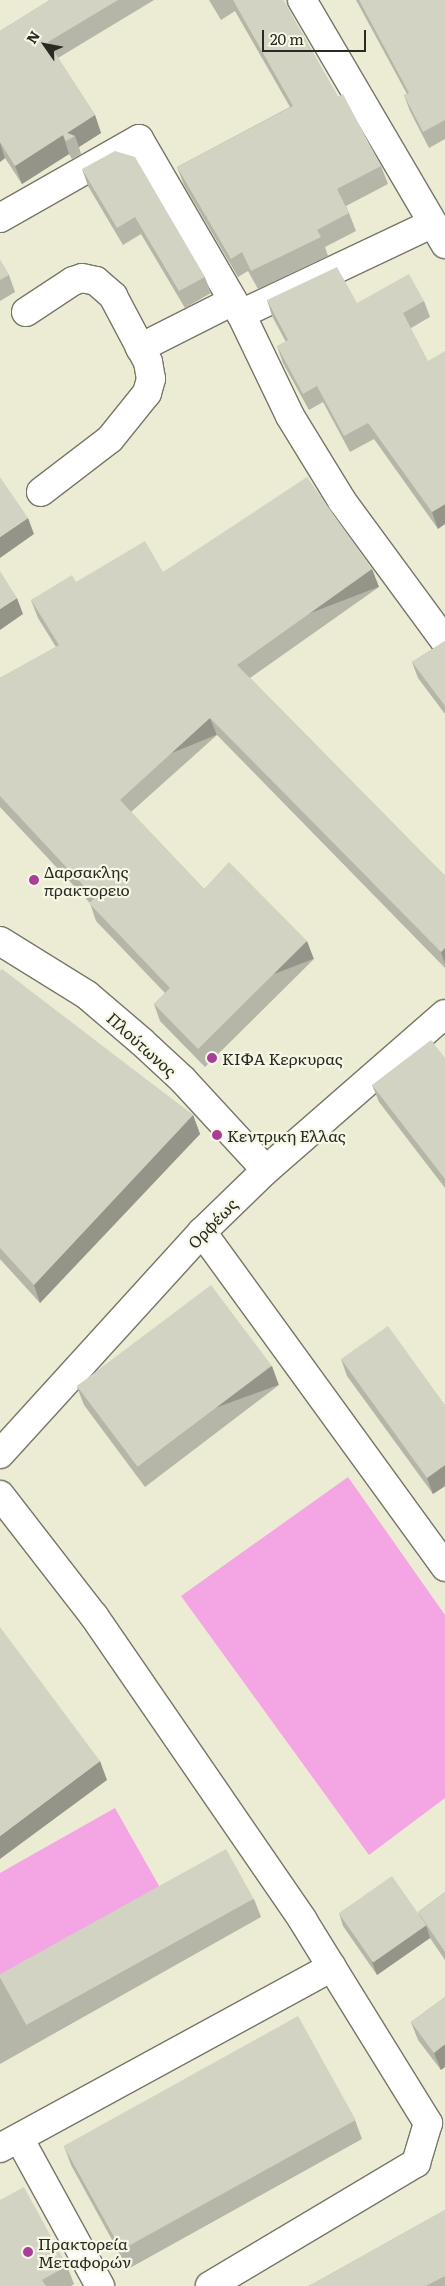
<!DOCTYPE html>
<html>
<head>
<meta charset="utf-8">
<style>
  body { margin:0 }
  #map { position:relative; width:445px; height:2286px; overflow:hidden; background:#f7f7e6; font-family:Literata,serif }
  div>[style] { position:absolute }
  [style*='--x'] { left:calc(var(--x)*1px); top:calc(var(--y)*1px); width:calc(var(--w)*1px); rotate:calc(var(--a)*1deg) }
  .built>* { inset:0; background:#ececd4; transform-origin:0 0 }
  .green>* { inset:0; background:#f3a5e4 }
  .roads { filter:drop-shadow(1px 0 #777668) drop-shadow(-1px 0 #777668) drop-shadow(0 1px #777668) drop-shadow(0 -1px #777668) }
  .minor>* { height:28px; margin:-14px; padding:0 14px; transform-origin:14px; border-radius:14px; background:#fff }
  .wall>* { inset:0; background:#b5b5a8 }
  .shaded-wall>* { inset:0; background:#949488; transform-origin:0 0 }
  .building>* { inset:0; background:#d3d3c3; transform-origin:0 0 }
  .dots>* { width:14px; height:14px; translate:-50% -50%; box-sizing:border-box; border:2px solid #f7f7e6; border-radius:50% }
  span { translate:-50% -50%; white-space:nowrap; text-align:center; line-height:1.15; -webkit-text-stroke:4.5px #f7f7e6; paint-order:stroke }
  .poi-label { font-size:16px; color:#2a2a24 }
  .left { translate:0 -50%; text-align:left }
  .street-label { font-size:16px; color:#2a2a24 }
  .north { position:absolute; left:20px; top:20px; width:50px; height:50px; -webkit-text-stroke:4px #f7f7e6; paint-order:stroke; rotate:303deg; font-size:14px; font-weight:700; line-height:20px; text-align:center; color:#2a2a24 }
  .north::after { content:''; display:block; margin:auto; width:18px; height:22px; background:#2a2a24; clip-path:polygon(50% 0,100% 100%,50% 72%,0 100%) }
  .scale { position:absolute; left:262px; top:30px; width:104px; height:22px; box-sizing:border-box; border:2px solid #2a2a24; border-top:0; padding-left:6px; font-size:15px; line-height:18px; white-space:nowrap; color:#2a2a24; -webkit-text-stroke:4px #f7f7e6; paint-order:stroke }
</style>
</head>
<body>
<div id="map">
  <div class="built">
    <div style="left:0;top:0;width:445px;height:2286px"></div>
  </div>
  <div class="green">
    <div style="clip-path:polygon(348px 1477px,445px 1615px,445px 1798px,369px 1855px,181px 1596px)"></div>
    <div style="clip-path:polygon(115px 1808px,167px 1900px,0 1995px,0 1873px)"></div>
  </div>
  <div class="roads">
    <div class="minor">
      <div style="--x:302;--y:0;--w:283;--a:59.6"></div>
      <div style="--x:0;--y:218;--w:160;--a:-29.6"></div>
      <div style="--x:139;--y:139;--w:203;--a:59.8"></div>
      <div style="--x:241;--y:314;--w:113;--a:64.3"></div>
      <div style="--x:290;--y:416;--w:100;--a:58.5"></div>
      <div style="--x:342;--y:501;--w:174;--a:53.7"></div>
      <div style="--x:26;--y:312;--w:56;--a:-33.4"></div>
      <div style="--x:73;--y:281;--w:9;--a:-18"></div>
      <div style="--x:82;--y:278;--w:14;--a:12"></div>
      <div style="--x:96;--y:281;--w:23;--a:41"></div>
      <div style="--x:113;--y:296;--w:75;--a:62.1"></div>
      <div style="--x:148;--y:362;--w:17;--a:80"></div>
      <div style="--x:151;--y:379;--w:15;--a:106"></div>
      <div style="--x:147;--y:393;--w:59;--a:128.8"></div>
      <div style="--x:110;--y:439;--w:87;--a:142.5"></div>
      <div style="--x:241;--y:314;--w:210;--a:-25.3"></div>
      <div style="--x:140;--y:348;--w:104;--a:-26.8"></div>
      <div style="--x:0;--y:941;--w:102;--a:31.8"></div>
      <div style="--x:87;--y:995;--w:72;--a:40.5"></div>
      <div style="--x:142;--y:1042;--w:56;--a:42.8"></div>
      <div style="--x:183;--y:1080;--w:122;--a:47.3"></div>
      <div style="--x:202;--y:1232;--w:414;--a:54"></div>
      <div style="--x:0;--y:1454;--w:300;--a:-47.7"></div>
      <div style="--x:202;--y:1232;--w:89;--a:-44.1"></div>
      <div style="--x:266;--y:1170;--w:237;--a:-41.1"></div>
      <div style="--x:0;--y:1495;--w:153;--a:52.2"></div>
      <div style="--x:94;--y:1616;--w:368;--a:55.5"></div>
      <div style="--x:302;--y:1919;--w:240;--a:58.3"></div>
      <div style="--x:428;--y:2123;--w:42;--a:106.7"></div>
      <div style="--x:416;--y:2163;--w:240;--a:149.2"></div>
      <div style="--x:19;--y:2138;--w:169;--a:61.3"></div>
      <div style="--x:0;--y:2148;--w:378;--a:-28.6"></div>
    </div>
  </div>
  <div class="wall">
    <div style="clip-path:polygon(50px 0,154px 0,58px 58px,95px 115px,101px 133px,79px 147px,81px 154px,72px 159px,69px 154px,22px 184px,5px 158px,0 162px,0 31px)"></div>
    <div style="clip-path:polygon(209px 0,283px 0,338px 97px,381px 166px,388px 184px,346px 206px,349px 213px,356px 231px,325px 247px,328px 256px,258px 289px,248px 271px,238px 277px,184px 185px,177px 167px,290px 107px,235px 11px,221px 20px)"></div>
    <div style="clip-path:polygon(356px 0,445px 0,445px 139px,429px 148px,410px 111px,404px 95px,407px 94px)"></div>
    <div style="clip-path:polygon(82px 169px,205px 277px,211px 293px,185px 308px,141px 234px,123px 245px,88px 186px)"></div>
    <div style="clip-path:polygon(0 260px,9px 275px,15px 292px,0 301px)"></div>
    <div style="clip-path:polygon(267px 300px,357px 303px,424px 301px,430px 317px,411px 328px,438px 529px,374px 439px,350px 452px,323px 402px,309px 410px,283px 363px,277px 346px,286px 342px,272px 316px)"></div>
    <div style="clip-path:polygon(372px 569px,379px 587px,250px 678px,445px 876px,445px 968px,217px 735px,131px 812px,204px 889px,314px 959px,205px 1067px,160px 1021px,154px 1004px,165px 993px,96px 921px,90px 903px,0 807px,0 678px,56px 647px,38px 618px,31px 600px,76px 582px,163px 572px)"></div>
    <div style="clip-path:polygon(445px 641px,445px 714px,418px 678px,412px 662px)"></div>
    <div style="clip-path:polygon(0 971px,193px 1115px,200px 1134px,40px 1303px,0 1259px)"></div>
    <div style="clip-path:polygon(445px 1058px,445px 1188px,379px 1102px,372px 1085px)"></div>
    <div style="clip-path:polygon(341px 1359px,445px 1405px,445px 1486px,433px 1494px,347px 1376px)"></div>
    <div style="clip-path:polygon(279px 1385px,145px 1487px,84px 1405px,77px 1387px)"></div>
    <div style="clip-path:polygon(445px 1892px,445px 1960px,430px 1938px,377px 1975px,343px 1926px,339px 1913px,420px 1917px,418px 1912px)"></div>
    <div style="clip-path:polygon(254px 1899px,261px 1917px,0 2064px,0 1977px)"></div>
    <div style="clip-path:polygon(445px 1997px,441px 2070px,418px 2040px,411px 2022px)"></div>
    <div style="clip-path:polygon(355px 2120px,362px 2139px,128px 2269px,71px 2165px,64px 2146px)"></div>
    <div style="clip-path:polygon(445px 2210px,445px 2286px,309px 2286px)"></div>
    <div style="clip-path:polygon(67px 2266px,74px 2284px,71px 2286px,0 2286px)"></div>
  </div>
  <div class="shaded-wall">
    <div style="clip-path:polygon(95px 115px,101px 133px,79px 147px,75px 136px,67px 133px)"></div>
    <div style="clip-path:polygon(63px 135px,69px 154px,22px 184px,15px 166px)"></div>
    <div style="clip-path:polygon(0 143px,5px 158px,0 162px)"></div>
    <div style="clip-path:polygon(445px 504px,445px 524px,438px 529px,432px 512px)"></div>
    <div style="clip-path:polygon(28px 518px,34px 534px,0 558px,0 537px)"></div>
    <div style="left:372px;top:569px;width:19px;height:166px;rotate:69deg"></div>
    <div style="clip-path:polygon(17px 598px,23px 614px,0 630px,0 609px)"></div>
    <div style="left:210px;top:718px;width:18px;height:122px;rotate:68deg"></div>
    <div style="left:307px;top:941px;width:19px;height:153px;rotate:69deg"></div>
    <div style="clip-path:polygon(445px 948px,445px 964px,441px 952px)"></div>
    <div style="clip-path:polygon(193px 1115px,200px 1134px,40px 1303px,34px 1285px)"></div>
    <div style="left:272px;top:1366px;width:20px;height:168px;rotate:70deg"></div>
    <div style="clip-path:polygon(445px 1465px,445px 1486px,433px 1494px,427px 1478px)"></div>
    <div style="clip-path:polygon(100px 1761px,107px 1780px,0 1859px,0 1836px)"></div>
    <div style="clip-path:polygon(426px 1925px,430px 1938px,377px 1975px,372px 1962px)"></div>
    <div style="clip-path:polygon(445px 2044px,445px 2067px,441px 2070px,434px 2053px)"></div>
  </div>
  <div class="building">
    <div style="clip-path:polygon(50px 0,118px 0,48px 42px,95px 115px,67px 133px,75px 136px,66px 141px,63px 135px,15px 166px,0 142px,0 31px)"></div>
    <div style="clip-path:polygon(233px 0,283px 0,338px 97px,343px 94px,381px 166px,337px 189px,349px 213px,317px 230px,321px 237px,251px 271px,242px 252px,231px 259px,177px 167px,293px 106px)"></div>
    <div style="clip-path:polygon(359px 0,445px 0,445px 120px,423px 132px,404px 95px,409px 93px)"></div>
    <div style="clip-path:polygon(115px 151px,135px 157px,205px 277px,179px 291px,135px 217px,117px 228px,82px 169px)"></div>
    <div style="clip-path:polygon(0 260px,9px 275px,0 280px)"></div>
    <div style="clip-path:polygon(337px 267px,357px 303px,409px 274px,424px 301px,403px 313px,428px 361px,445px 351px,445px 504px,432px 512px,368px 423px,344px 436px,317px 386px,303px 394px,277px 346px,288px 340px,267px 300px)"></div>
    <div style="clip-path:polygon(0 477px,28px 518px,0 537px)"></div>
    <div style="clip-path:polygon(307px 477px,372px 569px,237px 665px,445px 876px,445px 948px,441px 952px,210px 718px,120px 800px,204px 889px,229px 862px,307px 941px,198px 1049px,154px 1004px,170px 988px,89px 903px,95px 898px,0 796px,0 678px,59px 645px,31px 600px,72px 575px,76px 582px,145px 541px,163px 572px)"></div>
    <div style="clip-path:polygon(0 571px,17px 598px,0 609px)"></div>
    <div style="clip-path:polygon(445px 641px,445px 706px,412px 662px)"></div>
    <div style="clip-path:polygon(2px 969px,193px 1115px,34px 1285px,0 1248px,0 971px)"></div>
    <div style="clip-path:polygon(431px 1040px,445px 1058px,445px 1179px,372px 1085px)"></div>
    <div style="left:211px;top:1285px;width:101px;height:168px;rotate:53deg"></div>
    <div style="clip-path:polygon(388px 1326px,445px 1405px,445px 1465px,427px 1478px,341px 1359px)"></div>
    <div style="clip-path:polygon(0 1627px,100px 1761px,0 1836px)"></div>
    <div style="left:226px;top:1849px;width:57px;height:260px;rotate:61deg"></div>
    <div style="left:392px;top:1876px;width:60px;height:65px;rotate:55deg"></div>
    <div style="clip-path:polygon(445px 1892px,445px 1952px,418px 1912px)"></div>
    <div style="clip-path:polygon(445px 1997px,445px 2044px,434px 2053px,411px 2022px)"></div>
    <div style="left:298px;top:2016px;width:119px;height:268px;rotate:61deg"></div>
    <div style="clip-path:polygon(24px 2187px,67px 2266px,42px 2280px,46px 2286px,0 2286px,0 2200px)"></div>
    <div style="clip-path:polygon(445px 2210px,445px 2276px,426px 2286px,309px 2286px)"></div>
  </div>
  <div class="dots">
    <div style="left:34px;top:880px;background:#aa3c9a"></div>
    <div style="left:212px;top:1058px;background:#aa3c9a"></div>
    <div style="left:217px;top:1135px;background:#aa3c9a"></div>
    <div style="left:28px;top:2252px;background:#aa3c9a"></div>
  </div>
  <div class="poi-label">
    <span class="left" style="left:44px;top:880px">Δαρσακλης<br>πρακτορειο</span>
    <span class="left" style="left:222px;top:1058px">ΚΙΦΑ Κερκυρας</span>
    <span class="left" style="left:227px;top:1135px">Κεντρικη Ελλας</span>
    <span class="left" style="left:38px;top:2252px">Πρακτορεία<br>Μεταφορών</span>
  </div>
  <div class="street-label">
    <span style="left:142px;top:1044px;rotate:42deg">Πλούτωνος</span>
    <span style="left:212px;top:1223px;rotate:-46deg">Ορφέως</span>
  </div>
  <div class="north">N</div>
  <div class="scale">20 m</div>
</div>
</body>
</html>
